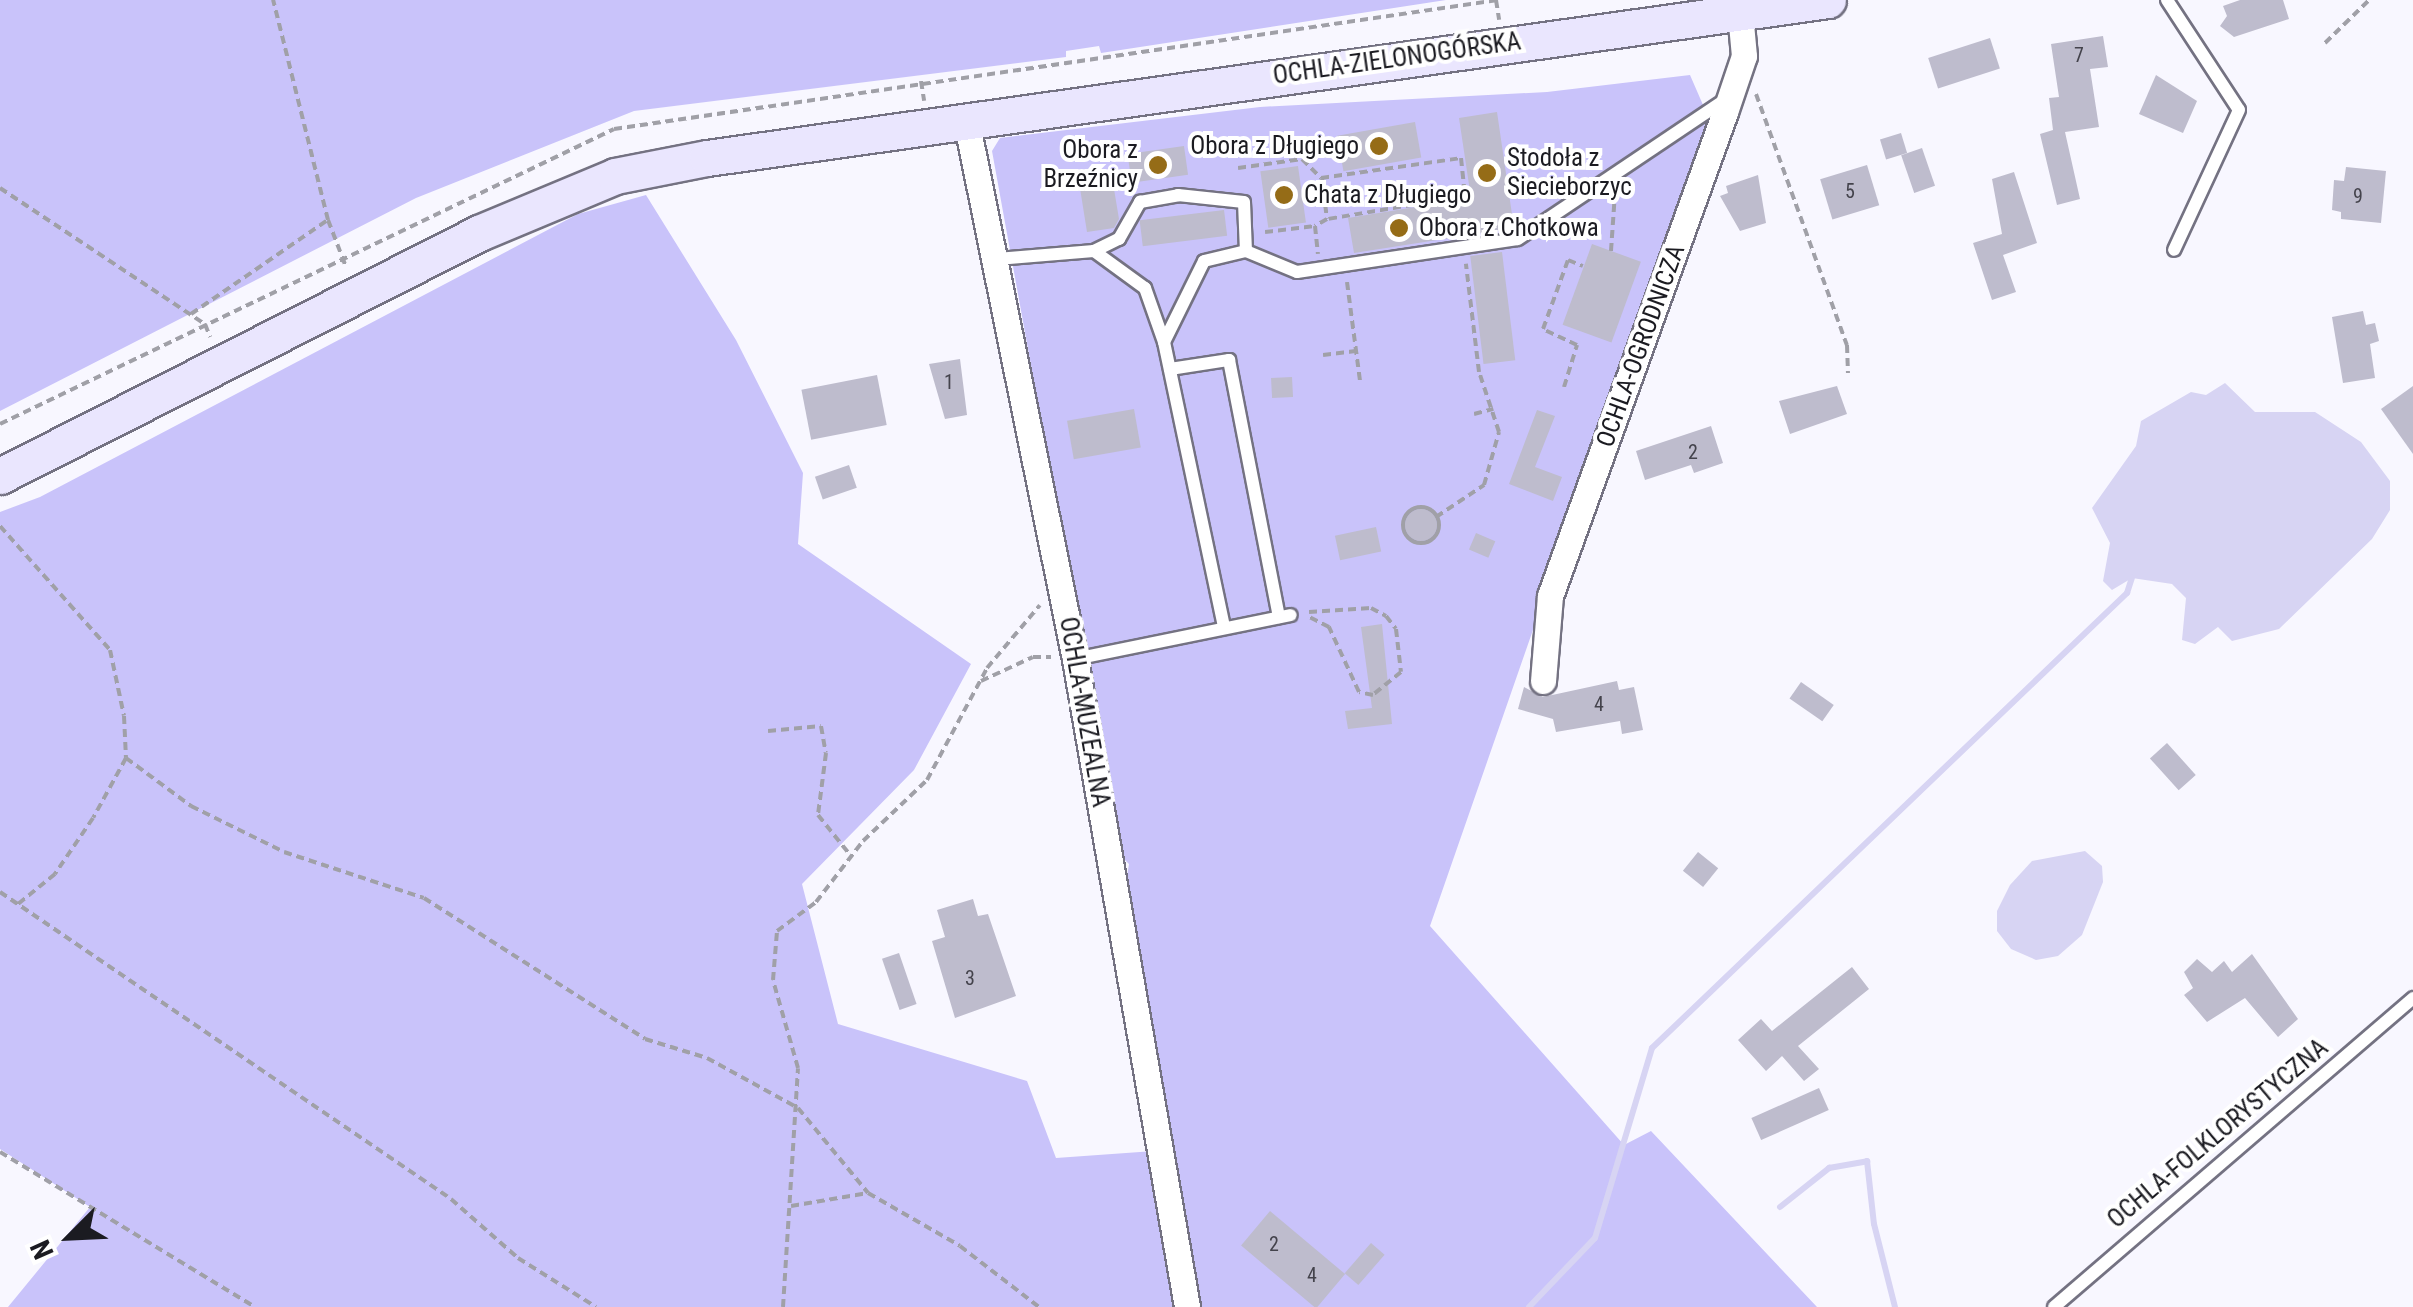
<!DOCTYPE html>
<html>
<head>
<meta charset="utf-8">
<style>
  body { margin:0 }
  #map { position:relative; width:2413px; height:1307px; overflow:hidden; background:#f8f7ff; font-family:"Roboto Condensed",sans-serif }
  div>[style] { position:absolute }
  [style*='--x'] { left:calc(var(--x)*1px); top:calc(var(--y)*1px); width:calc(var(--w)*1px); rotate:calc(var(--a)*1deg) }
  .green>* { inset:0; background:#c9c3fa }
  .water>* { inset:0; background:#d7d4f3 }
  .stream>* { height:6px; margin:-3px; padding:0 3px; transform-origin:3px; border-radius:3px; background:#d7d4f3 }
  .building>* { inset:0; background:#bebccd; transform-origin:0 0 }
  .round { border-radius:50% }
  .path>* { height:4px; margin-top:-2px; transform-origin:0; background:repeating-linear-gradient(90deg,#a0a0a7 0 8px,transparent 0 13px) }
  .path>.ring { margin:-2px; padding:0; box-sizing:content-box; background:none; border:4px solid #a0a0a7; border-radius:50% }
  .roads { filter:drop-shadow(2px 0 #747282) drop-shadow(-2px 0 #747282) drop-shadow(0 2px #747282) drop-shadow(0 -2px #747282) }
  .lane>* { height:12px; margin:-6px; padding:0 6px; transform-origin:6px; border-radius:6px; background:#fff }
  .street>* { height:25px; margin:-12.5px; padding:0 12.5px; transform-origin:12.5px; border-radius:12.5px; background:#fff }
  .secondary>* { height:35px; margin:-17.5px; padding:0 17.5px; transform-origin:17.5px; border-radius:17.5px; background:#eae6fe }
  .dots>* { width:28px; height:28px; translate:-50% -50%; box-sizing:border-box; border:5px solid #fff; border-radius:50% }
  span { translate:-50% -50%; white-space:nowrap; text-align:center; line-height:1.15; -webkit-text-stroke:8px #fff; paint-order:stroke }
  .number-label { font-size:20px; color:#44434c }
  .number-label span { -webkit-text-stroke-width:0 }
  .street-label { font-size:25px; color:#1b1b21 }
  .poi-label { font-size:25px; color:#1b1b21 }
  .right { translate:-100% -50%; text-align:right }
  .left { translate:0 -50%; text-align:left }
  .north { position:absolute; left:20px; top:1187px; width:100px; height:100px; -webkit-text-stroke:8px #fff; paint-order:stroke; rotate:246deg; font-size:28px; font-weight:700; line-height:40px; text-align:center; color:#1b1b21 }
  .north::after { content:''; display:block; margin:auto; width:35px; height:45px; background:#1b1b21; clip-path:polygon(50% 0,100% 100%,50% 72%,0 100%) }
</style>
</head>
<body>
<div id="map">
  <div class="green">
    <div style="clip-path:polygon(0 0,1446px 0,1101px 53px,1099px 46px,1066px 51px,1066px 57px,634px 111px,416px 198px,0 411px)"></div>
    <div style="clip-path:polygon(1690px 75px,1710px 121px,1430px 926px,1624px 1145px,1651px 1131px,1817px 1307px,8px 1307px,90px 1207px,0 1149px,0 512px,40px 497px,578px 214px,646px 195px,736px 340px,803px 473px,798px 544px,971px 664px,914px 770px,802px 884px,838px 1024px,1027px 1081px,1056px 1158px,1154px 1151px,1125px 889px,1129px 864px,1120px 855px,992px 151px,1000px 138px,1260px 107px,1547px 92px)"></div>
  </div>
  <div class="water">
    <div style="clip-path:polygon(2225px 383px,2255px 412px,2315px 412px,2361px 442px,2390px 481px,2390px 510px,2372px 539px,2279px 629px,2232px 641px,2218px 627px,2195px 644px,2182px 640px,2186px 598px,2172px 584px,2132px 578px,2112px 590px,2103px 581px,2110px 543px,2092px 508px,2136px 446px,2141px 421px,2191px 392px,2206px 395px)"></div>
    <div style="clip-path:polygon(2085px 851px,2102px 866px,2103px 882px,2082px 935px,2058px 956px,2036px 960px,2011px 949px,1997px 931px,1997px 911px,2010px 885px,2032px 861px)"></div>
  </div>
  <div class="stream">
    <div style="--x:1780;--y:1207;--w:63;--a:-38.5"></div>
    <div style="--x:1829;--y:1168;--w:39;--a:-10"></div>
    <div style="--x:1867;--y:1161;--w:63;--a:83.7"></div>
    <div style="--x:1874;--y:1224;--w:86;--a:75.8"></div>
    <div style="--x:1529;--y:1307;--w:95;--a:-46.3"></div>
    <div style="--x:1595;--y:1238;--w:198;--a:-73.3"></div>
    <div style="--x:1652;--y:1048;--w:658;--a:-43.77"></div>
    <div style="--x:2127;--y:593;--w:16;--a:-72"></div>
  </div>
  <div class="building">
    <div style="clip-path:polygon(2240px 0,2283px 0,2289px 19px,2234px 37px,2220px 26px,2227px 16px,2223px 6px)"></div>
    <div style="clip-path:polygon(2103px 36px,2108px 67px,2090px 69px,2099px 127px,2065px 132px,2080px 199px,2057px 205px,2040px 134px,2053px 130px,2049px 98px,2059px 97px,2051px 44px)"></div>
    <div style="left:1990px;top:38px;width:32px;height:65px;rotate:72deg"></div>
    <div style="clip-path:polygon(2156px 75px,2197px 101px,2183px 133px,2139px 114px)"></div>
    <div style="clip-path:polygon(1497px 112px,1514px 228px,1354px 253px,1348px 218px,1471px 198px,1459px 118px)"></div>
    <div style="left:1415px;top:122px;width:36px;height:79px;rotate:80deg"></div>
    <div style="left:1901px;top:133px;width:21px;height:22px;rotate:73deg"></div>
    <div style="left:1184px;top:146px;width:29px;height:57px;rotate:82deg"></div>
    <div style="left:1922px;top:148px;width:40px;height:22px;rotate:71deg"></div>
    <div style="left:1867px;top:165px;width:42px;height:49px;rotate:73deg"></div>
    <div style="left:1298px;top:166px;width:57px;height:38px;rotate:82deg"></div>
    <div style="clip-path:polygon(2346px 167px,2386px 171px,2381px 223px,2341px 219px,2341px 212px,2332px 210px,2334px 180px,2344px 181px)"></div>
    <div style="clip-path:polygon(2014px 172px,2037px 243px,2003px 255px,2016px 292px,1992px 300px,1973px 243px,2002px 234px,1992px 179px)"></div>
    <div style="clip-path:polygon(1758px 175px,1766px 223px,1740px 231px,1720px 196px,1728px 193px,1726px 186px)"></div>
    <div style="clip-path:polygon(1112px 177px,1119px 219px,1114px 228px,1087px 232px,1079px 182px)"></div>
    <div style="left:1224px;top:210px;width:26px;height:85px;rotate:83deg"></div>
    <div style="left:1592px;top:244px;width:52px;height:86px;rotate:20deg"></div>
    <div style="left:1502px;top:252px;width:109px;height:32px;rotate:83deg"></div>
    <div style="clip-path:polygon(2363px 311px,2366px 325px,2375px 323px,2379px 341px,2370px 344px,2375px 378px,2343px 383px,2332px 317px)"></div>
    <div style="clip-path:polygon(960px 359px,967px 415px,945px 419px,929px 364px)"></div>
    <div style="left:877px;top:375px;width:51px;height:77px;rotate:79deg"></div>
    <div style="left:1292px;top:377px;width:20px;height:21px;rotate:87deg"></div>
    <div style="clip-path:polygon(1837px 386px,1847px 414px,1790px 434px,1779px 401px)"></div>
    <div style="clip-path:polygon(2413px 386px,2413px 454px,2381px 409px)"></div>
    <div style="left:1134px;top:409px;width:39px;height:68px;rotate:80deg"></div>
    <div style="clip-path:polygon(1537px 410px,1555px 416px,1535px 467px,1562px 477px,1553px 501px,1509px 484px)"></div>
    <div style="clip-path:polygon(1711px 426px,1723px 463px,1694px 473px,1691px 465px,1645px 480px,1636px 451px)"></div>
    <div style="left:849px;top:465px;width:24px;height:36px;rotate:71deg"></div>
    <div class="round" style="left:1405px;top:509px;width:32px;height:32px"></div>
    <div style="left:1376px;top:527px;width:25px;height:42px;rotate:78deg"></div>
    <div style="left:1476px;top:533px;width:21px;height:18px;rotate:23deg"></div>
    <div style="clip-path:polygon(1382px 624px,1392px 724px,1348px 729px,1345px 711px,1372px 708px,1361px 627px)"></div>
    <div style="clip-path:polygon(1617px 681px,1619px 690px,1634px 687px,1643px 730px,1622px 734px,1620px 721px,1556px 732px,1553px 719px,1518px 709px,1524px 687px,1543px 697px)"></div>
    <div style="left:1801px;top:682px;width:40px;height:20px;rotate:35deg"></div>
    <div style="left:2167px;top:743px;width:43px;height:23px;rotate:48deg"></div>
    <div style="left:1698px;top:852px;width:26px;height:24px;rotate:39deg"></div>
    <div style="clip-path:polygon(973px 899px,978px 916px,988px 914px,1016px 996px,955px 1018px,932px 941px,945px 937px,937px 910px)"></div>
    <div style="left:899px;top:953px;width:54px;height:18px;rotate:71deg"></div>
    <div style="clip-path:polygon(2252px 954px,2298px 1019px,2278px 1037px,2245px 998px,2207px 1022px,2184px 995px,2193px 988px,2184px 972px,2197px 959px,2212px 972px,2224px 961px,2232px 972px)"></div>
    <div style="clip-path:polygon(1852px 967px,1869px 989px,1798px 1046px,1819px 1069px,1804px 1081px,1782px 1056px,1766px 1071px,1738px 1040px,1761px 1019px,1772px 1031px)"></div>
    <div style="left:1819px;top:1088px;width:24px;height:74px;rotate:66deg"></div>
    <div style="left:1270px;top:1211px;width:98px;height:45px;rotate:40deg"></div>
    <div style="left:1371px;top:1243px;width:18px;height:40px;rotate:41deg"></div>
  </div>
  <div class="path">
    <div style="--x:1496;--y:0;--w:20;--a:81"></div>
    <div style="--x:2325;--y:43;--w:62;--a:-44.3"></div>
    <div style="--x:921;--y:81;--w:20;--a:81"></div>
    <div style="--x:1756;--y:94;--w:267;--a:70.1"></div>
    <div style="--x:1847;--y:345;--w:28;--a:88"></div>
    <div style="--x:1238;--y:168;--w:65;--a:-8"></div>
    <div style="--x:1302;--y:159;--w:27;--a:45"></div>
    <div style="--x:1321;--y:178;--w:141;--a:-8.1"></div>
    <div style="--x:1461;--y:158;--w:38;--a:84"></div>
    <div style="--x:1465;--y:196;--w:140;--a:170.5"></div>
    <div style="--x:1327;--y:219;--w:14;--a:150"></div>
    <div style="--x:1315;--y:226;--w:28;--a:84"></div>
    <div style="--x:1322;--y:179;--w:40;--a:82.9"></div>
    <div style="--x:0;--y:188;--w:246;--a:33.6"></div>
    <div style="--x:205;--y:324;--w:14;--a:69"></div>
    <div style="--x:328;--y:220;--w:50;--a:69"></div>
    <div style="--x:1265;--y:232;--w:50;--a:-6.8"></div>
    <div style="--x:1611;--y:251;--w:58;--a:-86.1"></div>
    <div style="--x:1347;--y:282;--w:100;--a:82.5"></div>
    <div style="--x:191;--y:314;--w:166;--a:-34.5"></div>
    <div style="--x:328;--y:220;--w:227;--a:-104"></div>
    <div style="--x:1323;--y:355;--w:33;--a:-7"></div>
    <div style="--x:1564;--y:387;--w:44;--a:-72.8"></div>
    <div style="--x:1577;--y:345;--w:38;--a:-155"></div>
    <div style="--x:1543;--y:329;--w:73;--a:-70.1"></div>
    <div style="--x:1568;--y:260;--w:16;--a:22"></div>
    <div style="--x:1474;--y:414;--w:20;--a:-15"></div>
    <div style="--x:0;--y:424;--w:681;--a:-25.66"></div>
    <div style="--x:614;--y:129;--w:893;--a:-8.3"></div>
    <div class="ring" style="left:1403px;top:507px;width:32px;height:32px"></div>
    <div style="--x:1436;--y:517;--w:58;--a:-33.7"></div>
    <div style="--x:1484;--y:485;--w:55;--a:-74.2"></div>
    <div style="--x:1499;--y:432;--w:63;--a:-108.4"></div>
    <div style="--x:1479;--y:372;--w:109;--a:-96.9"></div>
    <div style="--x:0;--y:526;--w:166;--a:48.4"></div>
    <div style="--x:110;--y:650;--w:67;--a:78"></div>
    <div style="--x:124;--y:716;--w:42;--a:87.3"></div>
    <div style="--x:126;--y:758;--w:68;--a:118.8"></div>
    <div style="--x:93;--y:818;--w:68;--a:124.2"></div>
    <div style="--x:55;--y:874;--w:48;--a:141"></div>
    <div style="--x:1309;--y:612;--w:62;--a:-3.7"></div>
    <div style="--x:1371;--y:608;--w:17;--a:28"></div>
    <div style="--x:1386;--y:616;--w:16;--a:52"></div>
    <div style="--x:1396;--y:629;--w:43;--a:83.4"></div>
    <div style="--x:1401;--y:672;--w:36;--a:141"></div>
    <div style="--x:1373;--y:695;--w:14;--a:-168"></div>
    <div style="--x:1359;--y:692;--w:72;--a:-114.8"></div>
    <div style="--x:1329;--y:627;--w:22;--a:-153"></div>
    <div style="--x:981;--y:681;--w:57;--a:-24.8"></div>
    <div style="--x:1033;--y:657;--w:18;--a:0"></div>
    <div style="--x:768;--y:731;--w:53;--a:-5.4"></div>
    <div style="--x:821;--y:726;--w:27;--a:80"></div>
    <div style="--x:826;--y:753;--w:63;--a:97.4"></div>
    <div style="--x:818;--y:815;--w:53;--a:51.2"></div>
    <div style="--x:126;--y:758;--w:81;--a:36.4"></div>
    <div style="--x:191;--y:806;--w:104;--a:26.3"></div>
    <div style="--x:284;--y:852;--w:147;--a:18.2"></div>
    <div style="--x:424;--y:898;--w:262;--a:32.5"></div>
    <div style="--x:645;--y:1039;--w:65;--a:17"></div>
    <div style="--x:707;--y:1058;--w:104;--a:28.8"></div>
    <div style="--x:798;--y:1108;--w:110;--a:50.5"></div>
    <div style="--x:0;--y:892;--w:546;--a:34.24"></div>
    <div style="--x:451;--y:1199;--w:89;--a:41.4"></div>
    <div style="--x:518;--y:1258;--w:92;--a:32.1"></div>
    <div style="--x:0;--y:1152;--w:298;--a:31.3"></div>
    <div style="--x:791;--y:1206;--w:78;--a:-9.6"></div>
    <div style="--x:868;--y:1193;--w:106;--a:29.9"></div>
    <div style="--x:960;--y:1246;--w:100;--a:37.7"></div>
    <div style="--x:783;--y:1307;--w:239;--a:-86.4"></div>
    <div style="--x:798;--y:1068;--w:91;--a:-105.9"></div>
    <div style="--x:773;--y:980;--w:49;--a:-85.3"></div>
    <div style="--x:777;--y:931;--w:49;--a:-36.6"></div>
    <div style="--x:816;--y:902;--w:77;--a:-52.4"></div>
    <div style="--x:863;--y:841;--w:88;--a:-43.6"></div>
    <div style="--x:927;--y:780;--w:127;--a:-61.8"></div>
    <div style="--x:987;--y:668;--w:82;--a:-49.9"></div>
  </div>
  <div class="roads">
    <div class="lane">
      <div style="--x:2167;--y:0;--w:131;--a:56.8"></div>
      <div style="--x:2239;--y:110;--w:154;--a:114.9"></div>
      <div style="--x:1094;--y:251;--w:63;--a:36"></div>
      <div style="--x:1145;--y:288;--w:57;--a:70.6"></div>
      <div style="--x:1164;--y:342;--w:90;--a:-63.7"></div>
      <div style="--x:1204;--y:261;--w:43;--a:-13.4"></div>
      <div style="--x:1246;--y:251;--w:55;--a:22.4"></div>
      <div style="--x:1297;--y:272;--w:223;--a:-8.5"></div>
      <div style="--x:1518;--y:239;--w:254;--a:-33.9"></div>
      <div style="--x:997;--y:259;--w:97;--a:-4.7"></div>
      <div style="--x:1094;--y:251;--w:28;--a:-26"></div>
      <div style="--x:1119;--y:239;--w:43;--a:-60.4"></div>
      <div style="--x:1140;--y:202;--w:39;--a:-10"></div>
      <div style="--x:1178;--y:195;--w:66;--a:6.1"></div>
      <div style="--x:1244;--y:202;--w:49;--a:87.7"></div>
      <div style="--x:1164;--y:342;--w:291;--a:78.1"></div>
      <div style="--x:1170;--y:369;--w:60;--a:-8.7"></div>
      <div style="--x:1229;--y:360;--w:262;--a:79"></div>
      <div style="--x:1075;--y:659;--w:220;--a:-11.5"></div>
      <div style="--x:2054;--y:1307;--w:474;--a:-40.7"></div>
    </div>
    <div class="street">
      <div style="--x:966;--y:120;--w:550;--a:78.57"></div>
      <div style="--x:1075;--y:659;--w:658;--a:80.19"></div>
      <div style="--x:1543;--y:681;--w:85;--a:-85.3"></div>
      <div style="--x:1550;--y:596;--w:515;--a:-70.12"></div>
      <div style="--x:1725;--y:112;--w:59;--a:-71.3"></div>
      <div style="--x:1744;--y:56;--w:43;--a:-95.3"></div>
    </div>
    <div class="secondary">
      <div style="--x:0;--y:476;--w:537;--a:-26.9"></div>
      <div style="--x:479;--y:233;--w:147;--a:-22.7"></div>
      <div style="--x:615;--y:176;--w:94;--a:-11.1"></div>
      <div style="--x:707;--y:158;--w:1132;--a:-8.02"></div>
    </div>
  </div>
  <div class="dots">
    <div style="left:1379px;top:146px;background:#956c17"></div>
    <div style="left:1158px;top:165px;background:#956c17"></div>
    <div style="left:1487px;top:173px;background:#956c17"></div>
    <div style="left:1284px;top:195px;background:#956c17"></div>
    <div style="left:1399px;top:228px;background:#956c17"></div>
  </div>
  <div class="number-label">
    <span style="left:2079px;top:55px">7</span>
    <span style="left:1850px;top:191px">5</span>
    <span style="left:2358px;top:196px">9</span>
    <span style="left:949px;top:382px">1</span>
    <span style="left:1693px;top:452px">2</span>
    <span style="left:1599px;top:704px">4</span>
    <span style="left:970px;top:978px">3</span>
    <span style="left:1274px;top:1244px">2</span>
    <span style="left:1312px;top:1275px">4</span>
  </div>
  <div class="street-label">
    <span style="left:1397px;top:59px;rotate:-8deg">OCHLA-ZIELONOGÓRSKA</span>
    <span style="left:1641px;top:346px;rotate:-70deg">OCHLA-OGRODNICZA</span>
    <span style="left:1084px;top:712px;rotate:80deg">OCHLA-MUZEALNA</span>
    <span style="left:2218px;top:1134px;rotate:-40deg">OCHLA-FOLKLORYSTYCZNA</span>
  </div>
  <div class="poi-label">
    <span class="right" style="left:1359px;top:146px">Obora z Długiego</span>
    <span class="right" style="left:1138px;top:165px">Obora z<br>Brzeźnicy</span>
    <span class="left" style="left:1507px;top:173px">Stodoła z<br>Siecieborzyc</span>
    <span class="left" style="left:1304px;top:195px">Chata z Długiego</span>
    <span class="left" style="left:1419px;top:228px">Obora z Chotkowa</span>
  </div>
  <div class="north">N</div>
</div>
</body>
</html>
